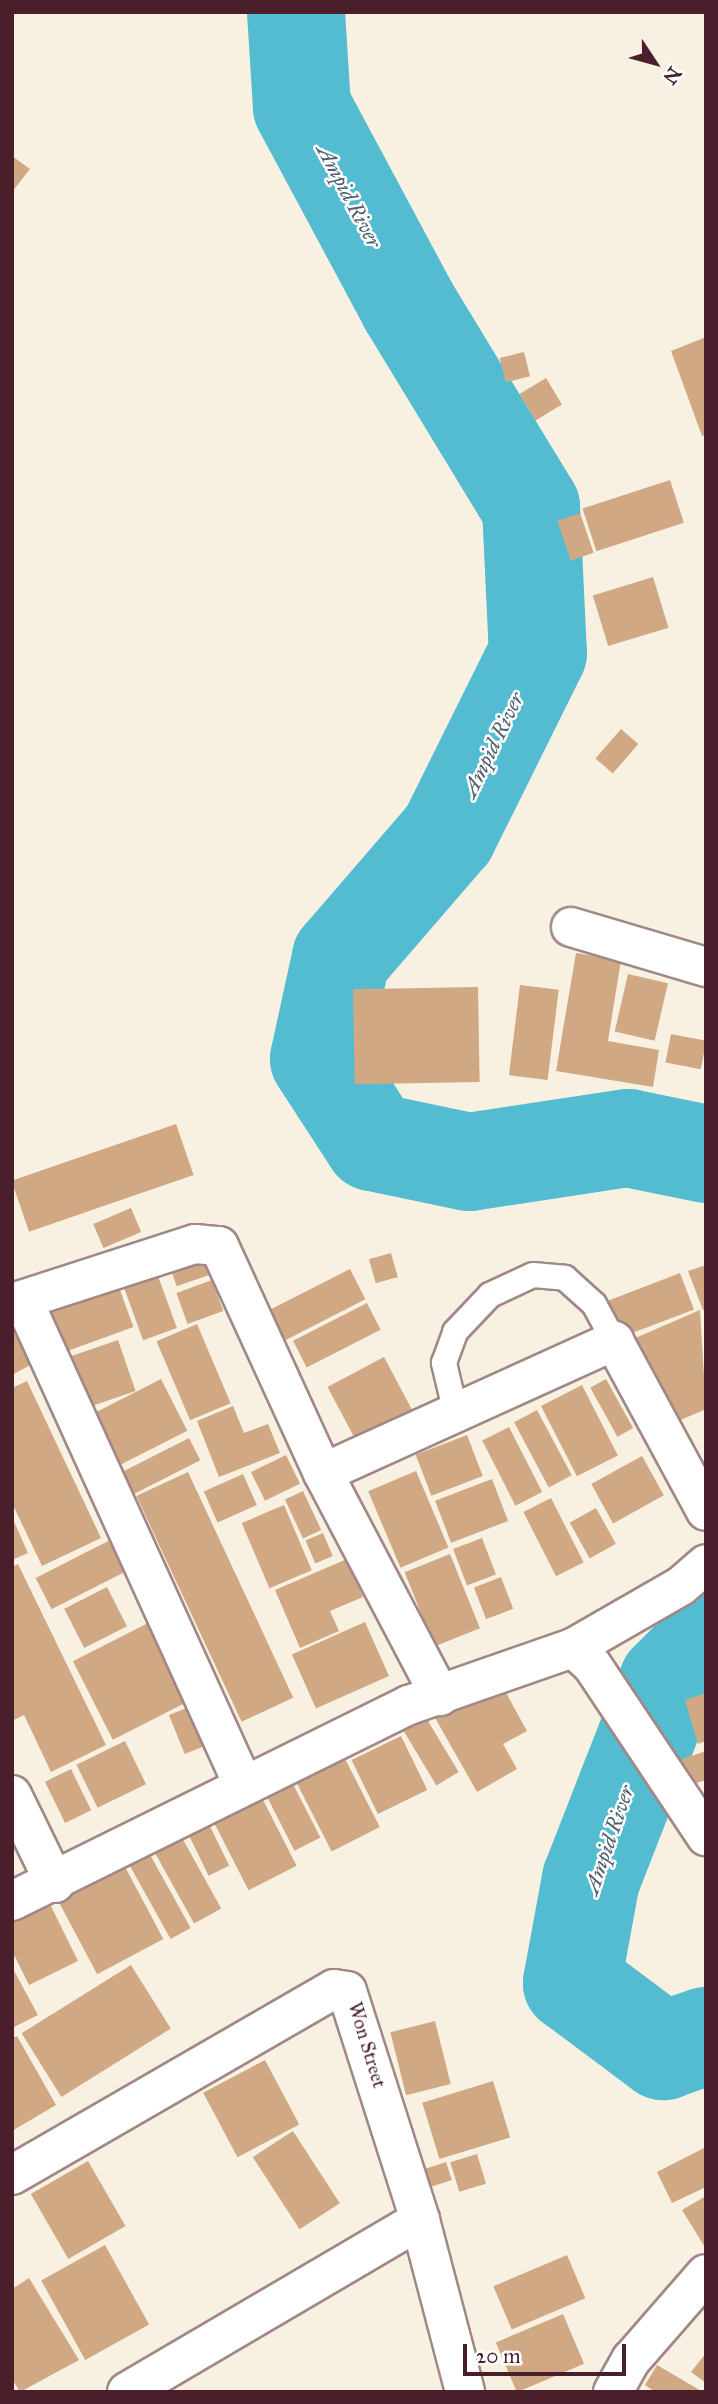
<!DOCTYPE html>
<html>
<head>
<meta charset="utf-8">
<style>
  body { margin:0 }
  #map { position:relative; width:718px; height:2404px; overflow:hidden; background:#f8f1e2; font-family:"IM FELL Great Primer",serif }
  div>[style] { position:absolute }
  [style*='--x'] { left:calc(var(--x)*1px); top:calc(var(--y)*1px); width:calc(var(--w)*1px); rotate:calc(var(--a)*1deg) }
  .river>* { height:98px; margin:-49px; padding:0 49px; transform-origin:49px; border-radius:49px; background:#53bcd1 }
  .building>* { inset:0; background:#d0a984; transform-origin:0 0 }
  .roads { filter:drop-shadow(2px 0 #a18886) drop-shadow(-2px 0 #a18886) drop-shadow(0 2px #a18886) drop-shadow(0 -2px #a18886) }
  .lane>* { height:24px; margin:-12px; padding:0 12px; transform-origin:12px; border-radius:12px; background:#fff }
  .street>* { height:38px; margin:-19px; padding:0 19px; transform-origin:19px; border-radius:19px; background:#fff }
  span { translate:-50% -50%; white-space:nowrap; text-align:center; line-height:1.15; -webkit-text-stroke:5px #fff; paint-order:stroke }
  .street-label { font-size:19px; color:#4a1f2b }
  .water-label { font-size:21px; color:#4e5e6d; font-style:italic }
  .frame { position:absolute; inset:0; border:14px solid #4a1f2b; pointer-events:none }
  .north { position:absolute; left:620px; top:28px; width:70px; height:70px; -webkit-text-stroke:5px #fff; paint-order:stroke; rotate:126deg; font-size:19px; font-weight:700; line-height:28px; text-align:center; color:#4a1f2b }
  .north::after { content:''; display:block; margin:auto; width:24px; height:32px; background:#4a1f2b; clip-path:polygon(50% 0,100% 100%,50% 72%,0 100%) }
  .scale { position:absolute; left:463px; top:2344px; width:163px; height:32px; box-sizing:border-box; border:4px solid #4a1f2b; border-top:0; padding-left:9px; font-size:21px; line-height:24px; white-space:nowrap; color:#4a1f2b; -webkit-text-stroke:5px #fff; paint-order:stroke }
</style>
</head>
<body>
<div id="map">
  <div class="river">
    <div style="--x:296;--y:12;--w:95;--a:86.4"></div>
    <div style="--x:302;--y:107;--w:225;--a:61.8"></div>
    <div style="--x:408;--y:305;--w:237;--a:58.7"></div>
    <div style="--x:531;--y:507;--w:146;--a:87.3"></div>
    <div style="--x:538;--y:653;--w:202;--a:116.4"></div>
    <div style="--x:448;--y:834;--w:164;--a:130.8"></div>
    <div style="--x:341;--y:958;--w:103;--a:102.3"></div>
    <div style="--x:319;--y:1059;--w:99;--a:57"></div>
    <div style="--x:373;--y:1142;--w:98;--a:11.8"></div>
    <div style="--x:469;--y:1162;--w:161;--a:-8.6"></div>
    <div style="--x:628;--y:1138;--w:80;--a:11.6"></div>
    <div style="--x:706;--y:1644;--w:54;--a:135"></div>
    <div style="--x:668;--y:1682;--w:212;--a:111.3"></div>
    <div style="--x:591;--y:1879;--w:106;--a:100.4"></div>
    <div style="--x:572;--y:1983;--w:114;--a:36.8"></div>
    <div style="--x:663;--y:2051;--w:46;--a:-19.2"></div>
  </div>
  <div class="building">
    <div style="clip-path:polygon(12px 156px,30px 169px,12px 192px)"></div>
    <div style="clip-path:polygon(706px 337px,706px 435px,702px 436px,671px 351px)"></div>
    <div style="left:524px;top:352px;width:25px;height:25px;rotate:76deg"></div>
    <div style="left:546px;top:378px;width:31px;height:31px;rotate:59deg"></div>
    <div style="left:670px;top:480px;width:45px;height:92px;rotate:72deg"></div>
    <div style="left:580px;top:513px;width:42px;height:24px;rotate:71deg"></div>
    <div style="left:653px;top:577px;width:53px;height:63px;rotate:73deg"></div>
    <div style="left:621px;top:729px;width:23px;height:39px;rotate:41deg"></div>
    <div style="clip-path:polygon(576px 953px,621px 960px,608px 1041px,659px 1050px,653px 1087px,556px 1071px)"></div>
    <div style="left:628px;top:974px;width:41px;height:59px;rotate:13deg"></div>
    <div style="left:520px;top:985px;width:39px;height:91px;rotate:7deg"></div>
    <div style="left:478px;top:987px;width:95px;height:125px;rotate:89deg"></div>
    <div style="left:671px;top:1034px;width:36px;height:29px;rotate:11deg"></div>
    <div style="left:176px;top:1124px;width:54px;height:174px;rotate:71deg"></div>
    <div style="left:131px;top:1208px;width:26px;height:41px;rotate:67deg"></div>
    <div style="left:391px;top:1253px;width:25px;height:23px;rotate:74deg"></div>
    <div style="left:203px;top:1255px;width:21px;height:35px;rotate:71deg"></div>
    <div style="left:154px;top:1265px;width:67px;height:36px;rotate:70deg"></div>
    <div style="clip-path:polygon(706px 1265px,706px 1309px,703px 1310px,688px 1271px)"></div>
    <div style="left:350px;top:1269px;width:34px;height:96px;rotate:63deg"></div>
    <div style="left:680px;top:1273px;width:39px;height:80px;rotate:69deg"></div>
    <div style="left:116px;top:1279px;width:51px;height:82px;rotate:70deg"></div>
    <div style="left:212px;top:1280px;width:33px;height:38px;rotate:70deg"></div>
    <div style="left:367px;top:1303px;width:30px;height:83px;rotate:63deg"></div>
    <div style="clip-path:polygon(700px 1310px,706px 1409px,662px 1428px,626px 1342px)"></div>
    <div style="clip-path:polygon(12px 1320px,34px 1363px,12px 1375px)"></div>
    <div style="left:197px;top:1324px;width:86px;height:44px;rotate:67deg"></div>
    <div style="left:118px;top:1340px;width:54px;height:60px;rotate:71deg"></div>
    <div style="left:384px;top:1357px;width:64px;height:64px;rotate:62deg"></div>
    <div style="left:161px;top:1379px;width:58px;height:89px;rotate:63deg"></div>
    <div style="left:606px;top:1379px;width:56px;height:18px;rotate:61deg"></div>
    <div style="clip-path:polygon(27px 1381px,101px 1538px,42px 1566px,12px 1503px,12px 1388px)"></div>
    <div style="left:582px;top:1385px;width:79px;height:46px;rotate:63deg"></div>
    <div style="clip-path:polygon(233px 1406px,244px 1433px,268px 1424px,280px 1453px,219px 1477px,197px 1421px)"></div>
    <div style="left:537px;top:1410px;width:74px;height:26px;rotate:62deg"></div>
    <div style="left:509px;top:1427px;width:73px;height:30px;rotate:63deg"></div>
    <div style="left:467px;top:1435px;width:44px;height:55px;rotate:69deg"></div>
    <div style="left:189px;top:1438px;width:25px;height:85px;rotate:63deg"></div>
    <div style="left:286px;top:1455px;width:32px;height:39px;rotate:64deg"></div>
    <div style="left:642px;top:1456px;width:45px;height:58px;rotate:61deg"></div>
    <div style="left:416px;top:1471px;width:83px;height:52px;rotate:67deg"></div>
    <div style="left:188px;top:1472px;width:249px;height:57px;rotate:65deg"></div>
    <div style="left:243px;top:1474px;width:34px;height:43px;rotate:66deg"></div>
    <div style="left:492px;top:1479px;width:45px;height:61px;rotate:69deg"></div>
    <div style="left:303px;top:1491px;width:43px;height:20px;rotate:65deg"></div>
    <div style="left:551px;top:1498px;width:72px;height:31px;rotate:63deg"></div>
    <div style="left:284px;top:1505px;width:71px;height:46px;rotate:67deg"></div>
    <div style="left:596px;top:1508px;width:41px;height:30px;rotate:61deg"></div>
    <div style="clip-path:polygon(12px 1517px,28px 1553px,12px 1560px)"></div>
    <div style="left:323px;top:1533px;width:25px;height:19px;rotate:67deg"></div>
    <div style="left:122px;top:1534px;width:35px;height:97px;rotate:63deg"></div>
    <div style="left:482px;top:1538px;width:39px;height:31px;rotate:69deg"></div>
    <div style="left:450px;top:1554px;width:80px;height:49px;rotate:68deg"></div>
    <div style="clip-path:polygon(347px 1559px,363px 1597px,330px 1611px,339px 1631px,300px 1648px,275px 1590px)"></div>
    <div style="clip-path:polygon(18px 1564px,106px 1745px,51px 1772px,24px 1715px,12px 1721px,12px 1567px)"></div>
    <div style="left:501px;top:1577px;width:34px;height:29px;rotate:69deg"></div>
    <div style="left:107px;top:1587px;width:44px;height:48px;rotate:63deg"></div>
    <div style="left:154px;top:1620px;width:88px;height:91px;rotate:63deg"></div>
    <div style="left:365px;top:1622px;width:59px;height:80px;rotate:66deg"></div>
    <div style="clip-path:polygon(499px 1680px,527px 1731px,503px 1744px,517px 1769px,477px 1792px,434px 1716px)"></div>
    <div style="clip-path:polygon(706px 1693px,706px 1741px,698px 1744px,685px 1700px)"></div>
    <div style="left:194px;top:1705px;width:42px;height:27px;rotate:68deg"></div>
    <div style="left:419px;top:1706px;width:77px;height:26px;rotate:59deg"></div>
    <div style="left:401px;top:1736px;width:60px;height:55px;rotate:64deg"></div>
    <div style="left:125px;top:1741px;width:48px;height:54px;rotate:64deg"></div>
    <div style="left:338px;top:1745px;width:92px;height:54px;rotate:63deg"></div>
    <div style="clip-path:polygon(706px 1751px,706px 1780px,680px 1788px,673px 1762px)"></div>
    <div style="left:71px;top:1769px;width:46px;height:29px;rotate:64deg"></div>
    <div style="left:289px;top:1776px;width:69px;height:29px;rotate:63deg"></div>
    <div style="left:258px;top:1790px;width:85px;height:54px;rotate:63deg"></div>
    <div style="left:206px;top:1818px;width:53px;height:23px;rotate:64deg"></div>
    <div style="left:181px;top:1836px;width:83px;height:31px;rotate:61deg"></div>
    <div style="left:148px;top:1851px;width:88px;height:23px;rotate:61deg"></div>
    <div style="left:123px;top:1863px;width:86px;height:75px;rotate:62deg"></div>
    <div style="clip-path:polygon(50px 1904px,78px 1961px,29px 1985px,12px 1951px,12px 1923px)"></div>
    <div style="left:131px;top:1965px;width:75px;height:129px;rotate:58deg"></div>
    <div style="clip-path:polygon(12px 1967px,38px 2015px,12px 2028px)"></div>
    <div style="left:435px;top:2021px;width:65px;height:46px;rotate:76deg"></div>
    <div style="clip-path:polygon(17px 2036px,56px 2105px,12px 2131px,12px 2038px)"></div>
    <div style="left:265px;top:2060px;width:73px;height:70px;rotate:62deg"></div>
    <div style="left:493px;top:2081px;width:59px;height:74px;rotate:73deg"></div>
    <div style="left:293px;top:2131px;width:86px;height:48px;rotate:57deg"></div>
    <div style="clip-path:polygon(706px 2147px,706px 2187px,672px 2203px,657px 2172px)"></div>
    <div style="left:477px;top:2154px;width:31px;height:28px;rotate:73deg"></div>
    <div style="left:88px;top:2161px;width:75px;height:66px;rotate:60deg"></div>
    <div style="left:446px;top:2162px;width:19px;height:25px;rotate:72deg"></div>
    <div style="clip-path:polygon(706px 2196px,706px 2249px,682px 2210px)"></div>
    <div style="left:105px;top:2245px;width:91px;height:73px;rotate:61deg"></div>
    <div style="left:567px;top:2255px;width:47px;height:80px;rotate:67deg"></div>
    <div style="clip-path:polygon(29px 2278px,79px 2360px,20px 2392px,12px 2379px,12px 2289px)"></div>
    <div style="left:563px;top:2314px;width:54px;height:73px;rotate:67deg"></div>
    <div style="clip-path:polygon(706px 2353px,706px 2383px,691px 2372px)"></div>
    <div style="clip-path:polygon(657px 2365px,703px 2392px,655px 2392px,645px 2385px)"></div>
  </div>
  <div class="roads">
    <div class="lane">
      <div style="--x:457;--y:1418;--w:57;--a:-103.3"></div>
      <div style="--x:444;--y:1363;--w:33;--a:-70"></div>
      <div style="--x:455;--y:1332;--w:51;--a:-46.6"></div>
      <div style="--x:490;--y:1295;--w:47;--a:-24.9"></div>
      <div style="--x:533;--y:1275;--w:32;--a:5"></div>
      <div style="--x:565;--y:1278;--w:39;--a:42"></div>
      <div style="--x:594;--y:1304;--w:42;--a:61.6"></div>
    </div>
    <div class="street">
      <div style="--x:571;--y:927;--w:141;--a:16.5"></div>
      <div style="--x:23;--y:1300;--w:529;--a:65.57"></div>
      <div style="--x:12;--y:1303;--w:192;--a:-17.9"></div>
      <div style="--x:195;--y:1244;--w:24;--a:5"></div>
      <div style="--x:219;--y:1246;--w:250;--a:65.4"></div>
      <div style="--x:323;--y:1473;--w:252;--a:62.3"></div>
      <div style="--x:323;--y:1473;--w:320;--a:-24.4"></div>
      <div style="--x:614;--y:1341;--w:193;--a:61.6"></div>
      <div style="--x:573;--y:1648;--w:25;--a:42"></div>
      <div style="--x:592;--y:1665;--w:206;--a:56.3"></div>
      <div style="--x:12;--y:1795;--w:98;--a:64"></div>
      <div style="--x:12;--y:1901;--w:443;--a:-26.3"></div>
      <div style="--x:409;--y:1705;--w:174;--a:-19.2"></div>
      <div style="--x:573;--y:1648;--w:125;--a:-29.9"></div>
      <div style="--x:681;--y:1586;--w:33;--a:-41"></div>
      <div style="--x:12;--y:2175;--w:372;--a:-30"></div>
      <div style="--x:334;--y:1989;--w:13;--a:9"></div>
      <div style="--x:347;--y:1991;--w:240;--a:72.3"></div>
      <div style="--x:420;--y:2220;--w:178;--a:75.3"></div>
      <div style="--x:127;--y:2392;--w:340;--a:-30.4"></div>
      <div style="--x:613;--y:2392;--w:37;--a:-61"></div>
      <div style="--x:631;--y:2360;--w:114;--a:-48.9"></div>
    </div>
  </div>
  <div class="street-label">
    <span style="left:367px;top:2045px;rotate:73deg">Won Street</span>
  </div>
  <div class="water-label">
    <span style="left:349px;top:196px;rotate:62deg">Ampid River</span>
    <span style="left:493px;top:745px;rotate:-64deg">Ampid River</span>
    <span style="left:609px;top:1840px;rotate:-71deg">Ampid River</span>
  </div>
  <div class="frame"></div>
  <div class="north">N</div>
  <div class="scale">20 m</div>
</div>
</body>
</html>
